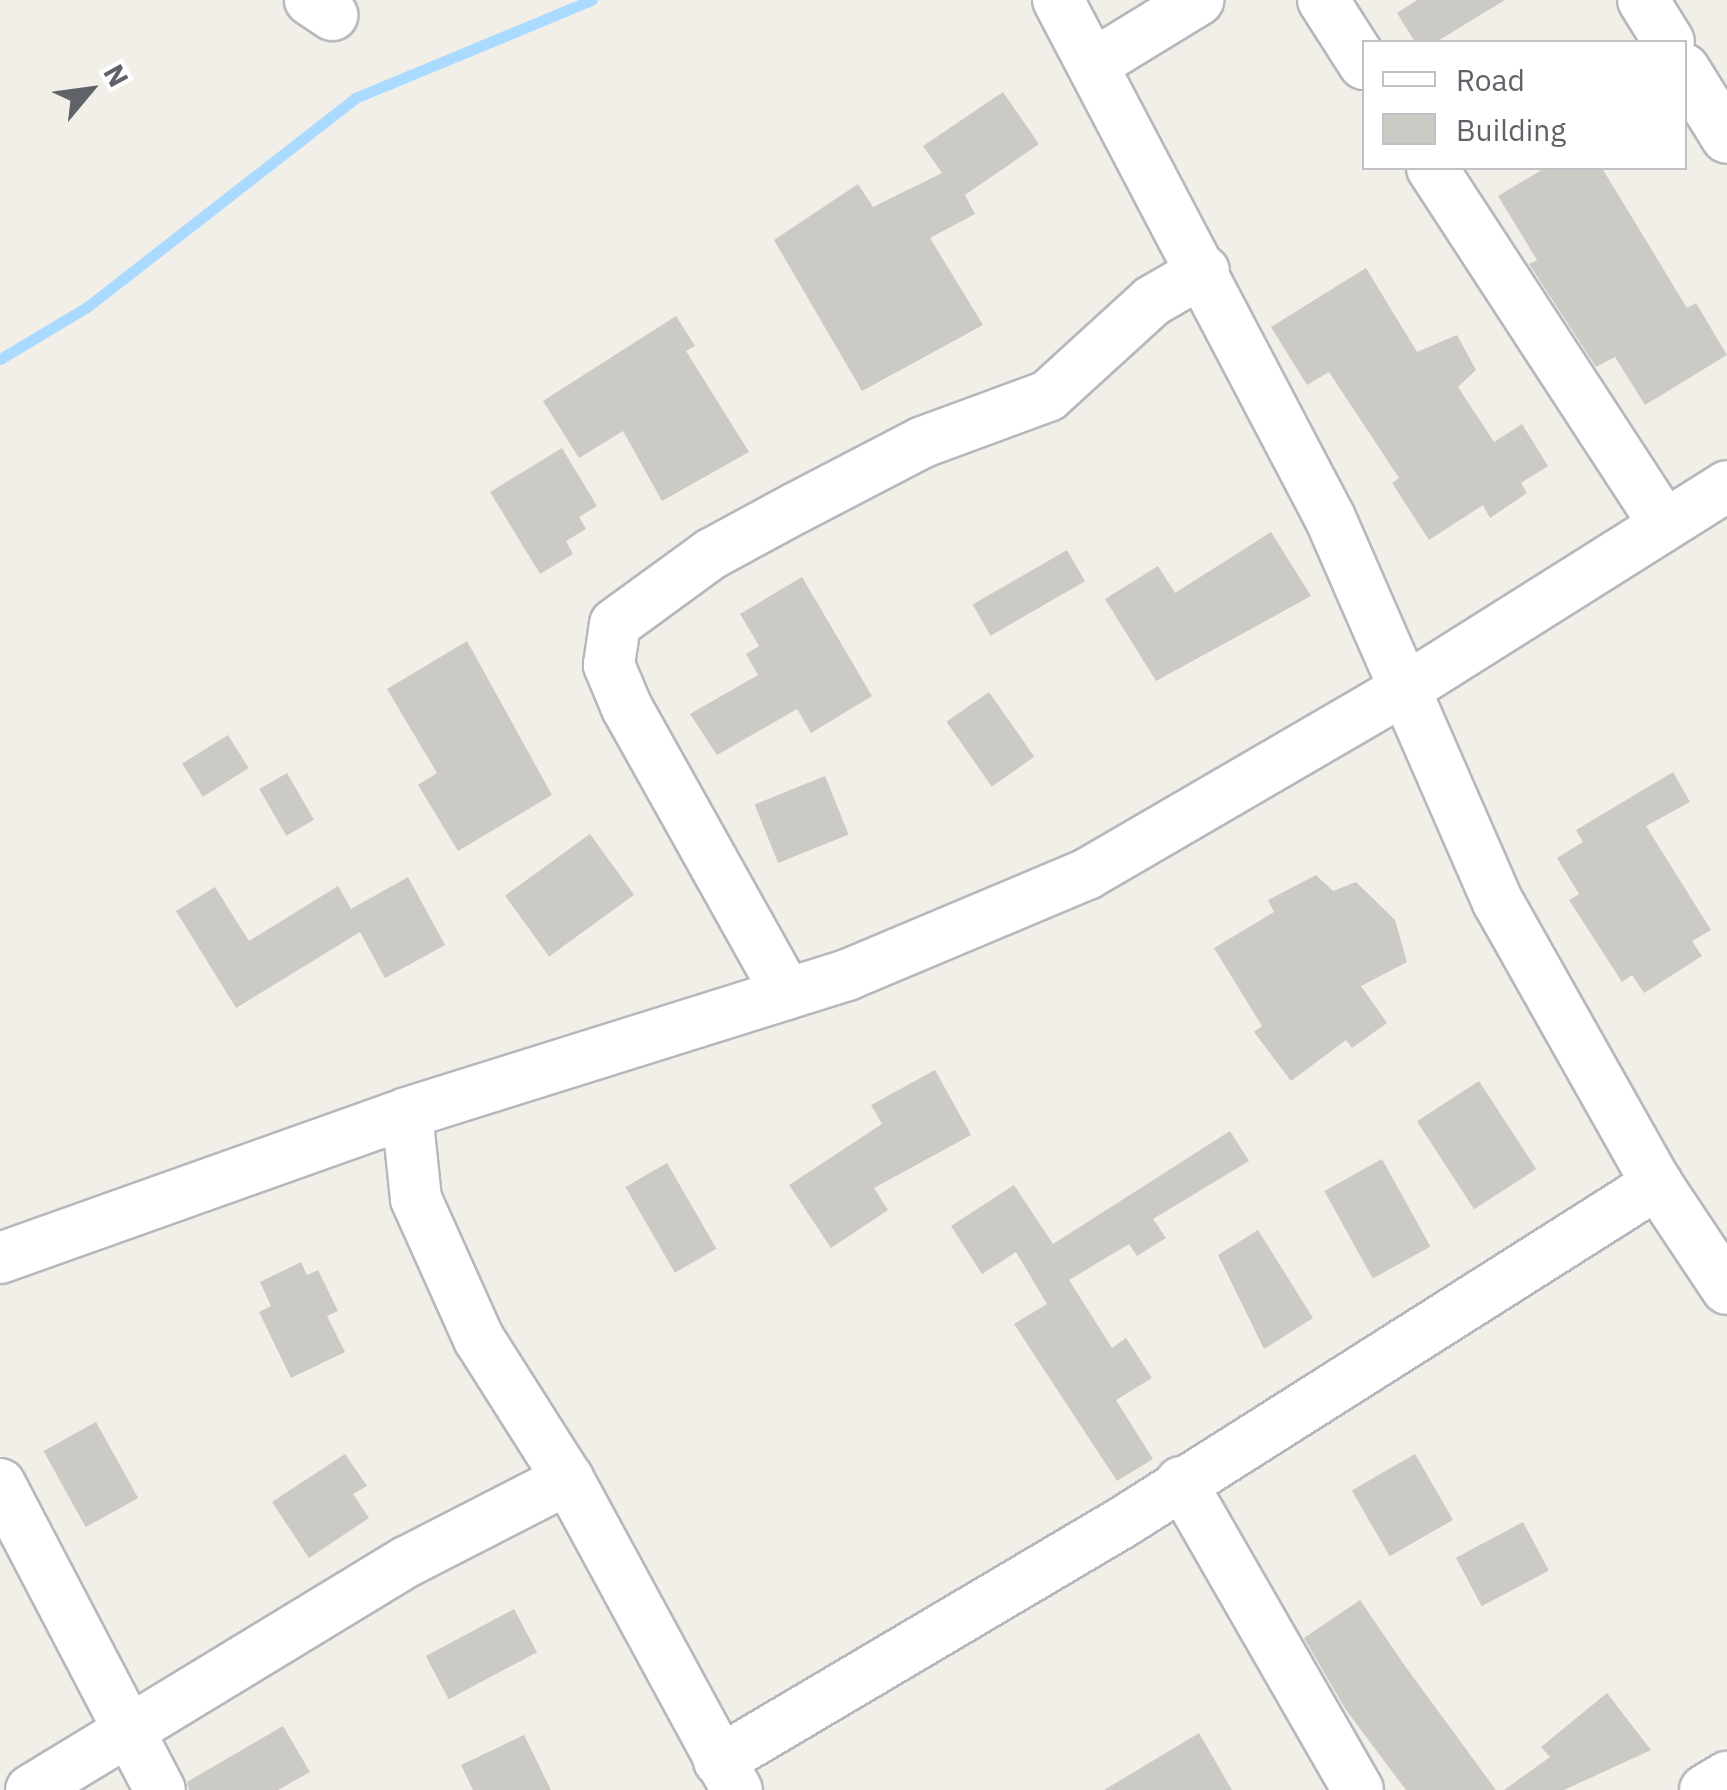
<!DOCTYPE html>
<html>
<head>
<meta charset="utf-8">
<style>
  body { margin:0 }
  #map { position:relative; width:1727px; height:1790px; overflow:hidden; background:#f1efe8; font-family:"IBM Plex Sans",sans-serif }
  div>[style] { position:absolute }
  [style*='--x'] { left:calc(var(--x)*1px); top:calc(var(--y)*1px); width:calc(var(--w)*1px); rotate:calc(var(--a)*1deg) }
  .stream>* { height:11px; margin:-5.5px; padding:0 5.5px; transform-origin:5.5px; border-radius:5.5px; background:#aadaff }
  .building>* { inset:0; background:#cccac5; transform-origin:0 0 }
  .roads { filter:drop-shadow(2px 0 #b5b8bc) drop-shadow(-2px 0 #b5b8bc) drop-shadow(0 2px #b5b8bc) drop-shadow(0 -2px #b5b8bc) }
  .minor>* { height:50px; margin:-25px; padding:0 25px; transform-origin:25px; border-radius:25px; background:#fff }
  span { translate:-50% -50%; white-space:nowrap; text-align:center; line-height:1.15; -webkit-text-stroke:8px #fff; paint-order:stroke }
  .legend { position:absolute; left:1362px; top:40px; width:325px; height:130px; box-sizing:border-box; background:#fff; border:2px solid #bfc1c3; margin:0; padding:12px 18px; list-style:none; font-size:30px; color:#5f6368 }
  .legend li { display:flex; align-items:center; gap:20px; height:50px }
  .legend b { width:50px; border:2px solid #bfc1c3 }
  .north { position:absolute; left:40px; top:40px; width:100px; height:100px; -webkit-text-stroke:8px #fff; paint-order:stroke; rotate:61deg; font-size:28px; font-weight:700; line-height:40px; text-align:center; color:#5f6368 }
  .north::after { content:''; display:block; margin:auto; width:35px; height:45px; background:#5f6368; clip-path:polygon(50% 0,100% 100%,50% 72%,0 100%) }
</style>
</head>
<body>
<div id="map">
  <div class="stream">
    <div style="--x:0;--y:359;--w:101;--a:-30.9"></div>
    <div style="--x:87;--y:307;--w:340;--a:-37.9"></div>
    <div style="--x:355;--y:98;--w:256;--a:-22.5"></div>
  </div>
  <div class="building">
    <div style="clip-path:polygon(1417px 0,1505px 0,1436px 42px,1415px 42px,1397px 13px)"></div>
    <div style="clip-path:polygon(1003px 92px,1039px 144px,965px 195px,975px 214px,930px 238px,983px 325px,862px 391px,774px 240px,858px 184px,873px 207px,942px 173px,923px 146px)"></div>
    <div style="clip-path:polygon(1545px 168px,1602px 168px,1687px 308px,1696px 303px,1727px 355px,1645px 405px,1615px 357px,1596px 367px,1529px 264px,1537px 260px,1498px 196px)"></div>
    <div style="clip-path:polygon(1366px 268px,1417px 352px,1457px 335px,1476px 370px,1458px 387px,1494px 442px,1522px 424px,1548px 466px,1521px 483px,1527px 493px,1490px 518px,1483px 505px,1429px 540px,1392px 483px,1399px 478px,1329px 372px,1307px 385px,1271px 327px)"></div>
    <div style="clip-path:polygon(676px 316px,695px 346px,686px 351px,749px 452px,662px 501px,623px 431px,579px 458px,543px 401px)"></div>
    <div style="clip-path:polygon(562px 448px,597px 506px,579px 517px,586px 529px,566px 541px,573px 554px,540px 574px,490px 492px)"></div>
    <div style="clip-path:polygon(1271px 532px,1311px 596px,1156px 681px,1105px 599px,1158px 566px,1175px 593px)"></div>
    <div style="left:1067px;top:550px;width:36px;height:109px;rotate:60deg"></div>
    <div style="clip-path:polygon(802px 577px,872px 696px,811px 733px,797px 709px,717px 755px,690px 714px,758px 675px,746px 654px,759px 646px,740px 614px)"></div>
    <div style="clip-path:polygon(467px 641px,552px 795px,458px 851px,418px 785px,437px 773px,387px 689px)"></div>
    <div style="left:989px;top:692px;width:79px;height:52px;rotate:55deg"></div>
    <div style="left:228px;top:735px;width:39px;height:54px;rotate:58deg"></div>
    <div style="clip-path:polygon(1673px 772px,1690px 802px,1646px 826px,1711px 930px,1692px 941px,1702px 956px,1644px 993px,1632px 975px,1622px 982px,1569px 900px,1579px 894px,1557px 858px,1583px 842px,1576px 830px)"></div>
    <div style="left:287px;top:773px;width:54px;height:32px;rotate:60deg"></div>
    <div style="left:825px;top:776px;width:63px;height:76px;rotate:68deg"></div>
    <div style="left:590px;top:834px;width:75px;height:105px;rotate:54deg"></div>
    <div style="clip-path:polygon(1316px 875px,1333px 891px,1356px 882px,1395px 920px,1407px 962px,1361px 986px,1387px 1023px,1352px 1048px,1346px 1040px,1291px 1081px,1254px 1032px,1262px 1026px,1214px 948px,1274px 912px,1268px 900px)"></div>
    <div style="clip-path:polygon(408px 877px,445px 945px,385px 978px,360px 932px,236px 1008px,176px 911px,215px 887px,249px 941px,338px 886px,351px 909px)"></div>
    <div style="clip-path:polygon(935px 1070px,971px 1135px,874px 1188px,888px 1210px,831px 1248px,789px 1185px,882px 1124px,871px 1105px)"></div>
    <div style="left:1479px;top:1081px;width:105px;height:74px;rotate:57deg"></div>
    <div style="clip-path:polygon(1230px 1131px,1249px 1161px,1153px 1219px,1166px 1238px,1137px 1256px,1129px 1244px,1069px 1280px,1112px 1348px,1126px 1338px,1152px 1378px,1116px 1400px,1153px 1459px,1117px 1481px,1014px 1324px,1047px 1304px,1016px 1252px,982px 1274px,951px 1226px,1014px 1185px,1053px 1244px)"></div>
    <div style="left:1382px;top:1159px;width:100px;height:66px;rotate:61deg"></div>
    <div style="left:667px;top:1163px;width:99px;height:48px;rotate:60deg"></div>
    <div style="clip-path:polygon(1258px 1230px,1313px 1318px,1264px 1349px,1218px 1255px)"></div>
    <div style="clip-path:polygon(301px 1262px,307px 1275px,318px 1270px,338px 1311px,327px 1316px,345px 1352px,291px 1378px,259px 1312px,271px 1306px,260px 1282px)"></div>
    <div style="left:96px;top:1422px;width:87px;height:60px;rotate:61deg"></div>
    <div style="clip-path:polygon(345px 1454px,367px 1486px,353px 1494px,369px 1518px,309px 1558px,272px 1502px)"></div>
    <div style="left:1415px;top:1454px;width:76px;height:73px;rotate:60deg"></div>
    <div style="left:1523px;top:1522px;width:55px;height:76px;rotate:62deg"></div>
    <div style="clip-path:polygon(1360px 1600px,1405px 1666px,1496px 1790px,1406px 1790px,1346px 1710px,1304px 1638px)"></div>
    <div style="left:514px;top:1609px;width:49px;height:100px;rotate:62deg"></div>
    <div style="clip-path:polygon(1607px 1693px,1651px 1750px,1564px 1790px,1504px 1790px,1550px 1757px,1541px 1747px)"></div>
    <div style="clip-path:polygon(283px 1726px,310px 1772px,278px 1790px,189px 1790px,187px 1782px)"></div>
    <div style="clip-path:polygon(1199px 1733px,1232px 1790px,1104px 1790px)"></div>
    <div style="clip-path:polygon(524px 1735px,551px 1790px,473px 1790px,461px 1765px)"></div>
  </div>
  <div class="roads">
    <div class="minor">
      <div style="--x:310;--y:0;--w:27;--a:34"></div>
      <div style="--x:1058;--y:0;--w:585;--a:62.3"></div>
      <div style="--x:1330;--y:518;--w:419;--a:66.4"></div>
      <div style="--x:1498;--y:902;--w:324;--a:60.6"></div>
      <div style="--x:1657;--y:1184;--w:126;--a:56.3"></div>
      <div style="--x:1323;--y:0;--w:76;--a:57.4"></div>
      <div style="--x:1643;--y:0;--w:49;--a:58.2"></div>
      <div style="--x:1097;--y:62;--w:119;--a:-31.5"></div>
      <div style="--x:1684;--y:69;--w:81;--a:58.1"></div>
      <div style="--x:1432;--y:168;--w:426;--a:56.9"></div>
      <div style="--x:787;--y:994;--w:328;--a:-119.2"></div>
      <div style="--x:627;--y:708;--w:47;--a:-112.7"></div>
      <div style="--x:609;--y:665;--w:41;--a:-81.7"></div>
      <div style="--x:615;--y:624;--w:119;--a:-36.1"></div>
      <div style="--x:711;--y:554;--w:97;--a:-28.4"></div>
      <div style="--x:796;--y:508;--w:143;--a:-27.5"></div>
      <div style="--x:923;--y:442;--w:133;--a:-20.2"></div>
      <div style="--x:1048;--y:396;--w:141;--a:-42.4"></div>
      <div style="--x:1152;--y:301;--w:60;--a:-30"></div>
      <div style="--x:407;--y:1113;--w:86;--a:84"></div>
      <div style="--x:416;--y:1199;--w:154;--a:65.8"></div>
      <div style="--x:479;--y:1339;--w:166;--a:57.6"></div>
      <div style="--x:568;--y:1479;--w:354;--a:61.5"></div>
      <div style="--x:0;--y:1258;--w:432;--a:-19.6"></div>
      <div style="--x:407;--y:1113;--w:461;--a:-17.4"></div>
      <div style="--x:847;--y:975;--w:260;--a:-22.8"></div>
      <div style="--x:1087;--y:874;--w:371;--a:-30.2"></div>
      <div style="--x:1408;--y:687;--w:377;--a:-32.2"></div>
      <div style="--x:1181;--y:1482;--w:355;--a:60.1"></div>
      <div style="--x:0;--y:1484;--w:345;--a:62.4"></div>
      <div style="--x:719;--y:1761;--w:466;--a:-30.6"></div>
      <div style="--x:1120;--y:1524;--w:636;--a:-32.34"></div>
      <div style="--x:31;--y:1790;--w:441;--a:-31.3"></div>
      <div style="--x:408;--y:1561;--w:180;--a:-27.1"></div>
      <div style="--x:1705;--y:1790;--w:26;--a:-31"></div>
    </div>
  </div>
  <ul class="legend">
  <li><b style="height:12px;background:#fff"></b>Road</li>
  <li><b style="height:28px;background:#cccac5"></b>Building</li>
  </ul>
  <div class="north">N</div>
</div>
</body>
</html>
